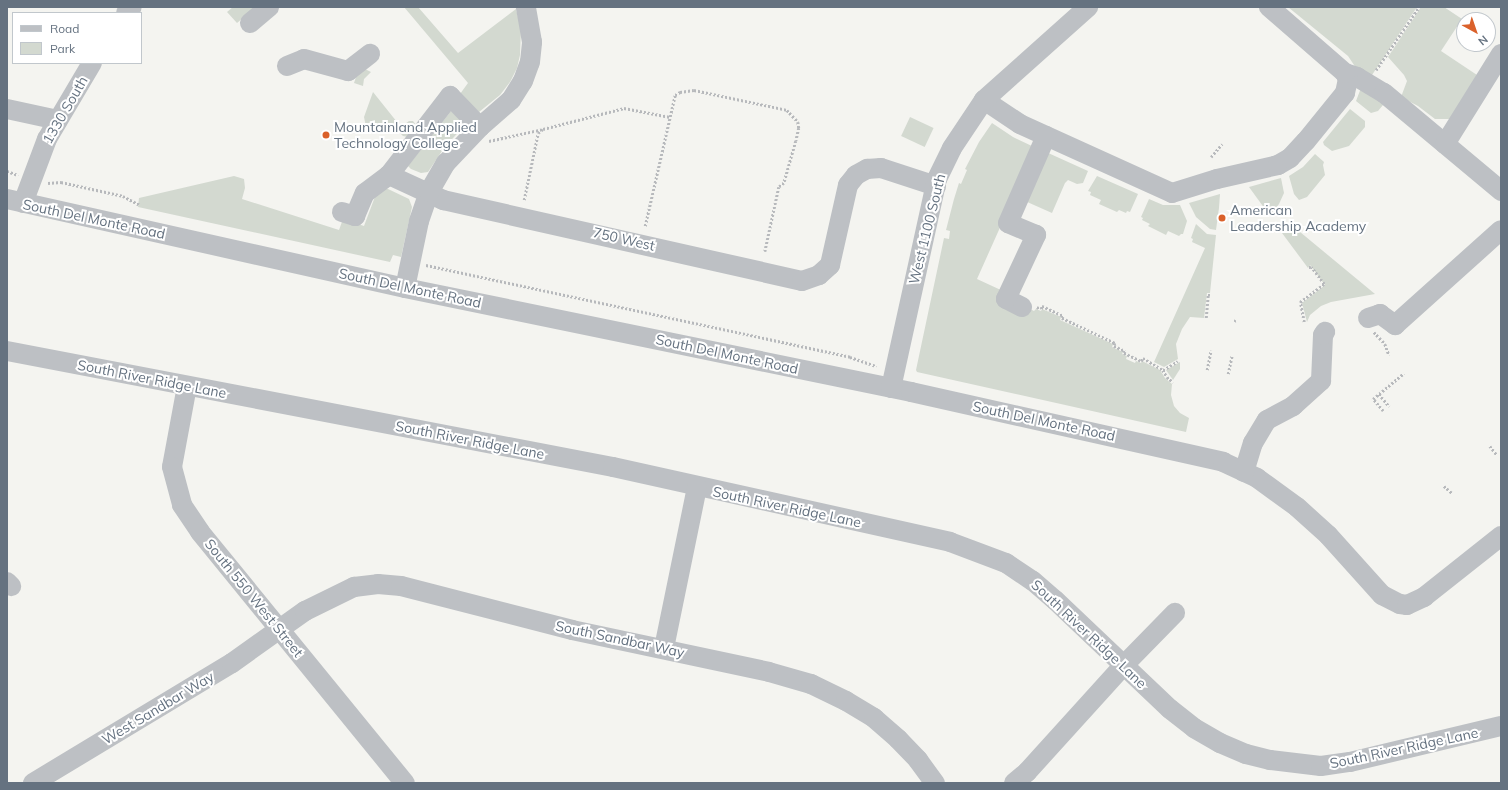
<!DOCTYPE html>
<html>
<head>
<meta charset="utf-8">
<style>
  body { margin:0 }
  #map { position:relative; width:1508px; height:790px; overflow:hidden; background:#f4f4f0; font-family:Mulish,sans-serif }
  div>[style] { position:absolute }
  [style*='--x'] { left:calc(var(--x)*1px); top:calc(var(--y)*1px); width:calc(var(--w)*1px); rotate:calc(var(--a)*1deg) }
  .green>* { inset:0; background:#d3d9d0; transform-origin:0 0 }
  .path>* { height:2.5px; margin-top:-1.25px; transform-origin:0; background:repeating-linear-gradient(90deg,#b7b9bc 0 2px,transparent 0 4px) }
  .minor>* { height:20px; margin:-10px; padding:0 10px; transform-origin:10px; border-radius:10px; background:#bdc0c4 }
  .dots>* { width:11px; height:11px; translate:-50% -50%; box-sizing:border-box; border:2px solid #fff; border-radius:50% }
  span { translate:-50% -50%; white-space:nowrap; text-align:center; line-height:1.15; -webkit-text-stroke:4px #fff; paint-order:stroke }
  .street-label { font-size:14px; color:#657280 }
  .poi-label { font-size:14px; color:#657280 }
  .left { translate:0 -50%; text-align:left }
  .frame { position:absolute; inset:0; border:8px solid #657280; pointer-events:none }
  .legend { position:absolute; left:12px; top:12px; width:130px; height:52px; box-sizing:border-box; background:#fff; border:1px solid #c1c7cc; margin:0; padding:5px 7px; list-style:none; font-size:12px; color:#657280 }
  .legend li { display:flex; align-items:center; gap:8px; height:20px }
  .legend b { width:20px; border:1px solid #c1c7cc }
  .north { position:absolute; left:1456px; top:12px; width:40px; height:40px; box-sizing:border-box; background:#fff; border:1px solid #c1c7cc; border-radius:50%; rotate:140deg; font-size:11px; font-weight:700; line-height:16px; text-align:center; color:#657280 }
  .north::after { content:''; display:block; margin:auto; width:14px; height:18px; background:#da612b; clip-path:polygon(50% 0,100% 100%,50% 72%,0 100%) }
</style>
</head>
<body>
<div id="map">
  <div class="green">
    <div style="clip-path:polygon(233px 7px,256px 7px,237px 23px,227px 12px)"></div>
    <div style="clip-path:polygon(404px 7px,418px 7px,458px 53px,516px 9px,521px 29px,520px 55px,517px 68px,510px 82px,500px 95px,479px 112px,460px 94px,468px 83px)"></div>
    <div style="clip-path:polygon(1288px 7px,1417px 7px,1372px 75px,1360px 74px,1348px 56px)"></div>
    <div style="clip-path:polygon(1421px 7px,1444px 7px,1462px 19px,1441px 51px,1477px 75px,1450px 119px,1435px 119px,1418px 106px,1401px 97px,1407px 81px,1404px 75px,1388px 57px)"></div>
    <div style="clip-path:polygon(365px 69px,371px 72px,364px 79px,363px 86px,354px 83px,357px 74px)"></div>
    <div style="clip-path:polygon(1361px 88px,1385px 105px,1383px 105px,1378px 111px,1371px 113px,1356px 101px)"></div>
    <div style="clip-path:polygon(373px 92px,401px 127px,409px 121px,413px 121px,416px 125px,408px 137px,403px 136px,391px 124px,378px 127px,378px 130px,367px 132px,364px 117px)"></div>
    <div style="clip-path:polygon(1350px 109px,1365px 121px,1365px 127px,1349px 146px,1332px 151px,1324px 145px,1323px 142px)"></div>
    <div style="clip-path:polygon(451px 111px,462px 121px,464px 126px,444px 148px,428px 172px,421px 173px,411px 169px,408px 166px)"></div>
    <div style="left:910px;top:117px;width:26px;height:21px;rotate:25deg"></div>
    <div style="clip-path:polygon(992px 123px,1013px 137px,1034px 147px,1028px 165px,977px 279px,1003px 291px,1026px 307px,1034px 311px,1036px 309px,1041px 311px,1042px 309px,1061px 317px,1060px 320px,1113px 344px,1112px 347px,1123px 352px,1122px 354px,1127px 356px,1126px 359px,1135px 363px,1136px 361px,1141px 363px,1142px 361px,1160px 370px,1165px 378px,1172px 384px,1171px 395px,1174px 406px,1180px 413px,1189px 418px,1186px 432px,917px 372px,916px 370px,944px 238px,949px 239px,950px 231px,946px 230px,954px 199px,959px 183px,961px 184px,967px 170px,965px 169px,979px 142px)"></div>
    <div style="clip-path:polygon(1046px 152px,1088px 171px,1083px 183px,1077px 184px,1068px 180px,1065px 183px,1052px 213px,1025px 201px)"></div>
    <div style="clip-path:polygon(1315px 154px,1324px 162px,1323px 165px,1325px 175px,1307px 197px,1299px 200px,1294px 194px,1289px 176px,1303px 167px)"></div>
    <div style="clip-path:polygon(234px 176px,244px 179px,245px 188px,242px 199px,339px 230px,343px 219px,364px 226px,376px 194px,384px 189px,388px 189px,409px 199px,412px 207px,401px 257px,393px 255px,390px 262px,138px 207px,139px 198px)"></div>
    <div style="clip-path:polygon(1097px 176px,1138px 194px,1130px 212px,1127px 211px,1126px 213px,1119px 210px,1117px 212px,1099px 204px,1101px 200px,1090px 195px,1091px 192px,1088px 191px)"></div>
    <div style="clip-path:polygon(1281px 178px,1284px 193px,1279px 204px,1270px 216px,1249px 187px)"></div>
    <div style="clip-path:polygon(1220px 194px,1219px 208px,1216px 230px,1210px 229px,1196px 217px,1189px 203px)"></div>
    <div style="clip-path:polygon(1149px 199px,1163px 205px,1180px 205px,1187px 221px,1183px 234px,1181px 234px,1179px 236px,1168px 231px,1166px 235px,1148px 226px,1150px 224px,1142px 220px,1143px 218px,1141px 217px)"></div>
    <div style="clip-path:polygon(1196px 224px,1207px 234px,1216px 235px,1210px 293px,1207px 293px,1204px 318px,1190px 317px,1182px 329px,1176px 344px,1178px 359px,1164px 367px,1154px 362px,1205px 248px,1192px 242px,1193px 239px,1191px 238px)"></div>
    <div style="clip-path:polygon(1294px 227px,1375px 294px,1331px 302px,1321px 306px,1310px 315px,1307px 322px,1302px 303px,1325px 285px,1310px 265px,1308px 268px,1282px 233px,1287px 229px,1290px 232px)"></div>
    <div style="clip-path:polygon(1180px 362px,1180px 369px,1173px 380px,1166px 370px)"></div>
  </div>
  <div class="path">
    <div style="--x:1376;--y:70;--w:76;--a:-55.7"></div>
    <div style="--x:489;--y:141;--w:55;--a:-12.5"></div>
    <div style="--x:1211;--y:157;--w:17;--a:-50"></div>
    <div style="--x:7;--y:171;--w:12;--a:20"></div>
    <div style="--x:48;--y:183;--w:13;--a:-4"></div>
    <div style="--x:61;--y:182;--w:64;--a:12.7"></div>
    <div style="--x:123;--y:196;--w:19;--a:28"></div>
    <div style="--x:524;--y:200;--w:68;--a:-78.2"></div>
    <div style="--x:538;--y:133;--w:6;--a:-39"></div>
    <div style="--x:543;--y:129;--w:84;--a:-14.5"></div>
    <div style="--x:624;--y:108;--w:47;--a:11.1"></div>
    <div style="--x:645;--y:226;--w:134;--a:-77.1"></div>
    <div style="--x:675;--y:95;--w:6;--a:-31"></div>
    <div style="--x:680;--y:92;--w:14;--a:-8"></div>
    <div style="--x:694;--y:90;--w:95;--a:12.1"></div>
    <div style="--x:787;--y:110;--w:16;--a:47"></div>
    <div style="--x:798;--y:122;--w:6;--a:81"></div>
    <div style="--x:799;--y:128;--w:13;--a:103"></div>
    <div style="--x:796;--y:141;--w:44;--a:105.9"></div>
    <div style="--x:784;--y:183;--w:6;--a:141"></div>
    <div style="--x:779;--y:187;--w:66;--a:102.2"></div>
    <div style="--x:426;--y:265;--w:434;--a:12.2"></div>
    <div style="--x:850;--y:357;--w:28;--a:19"></div>
    <div style="--x:1037;--y:307;--w:4;--a:27"></div>
    <div style="--x:1041;--y:309;--w:3;--a:-72"></div>
    <div style="--x:1042;--y:306;--w:23;--a:25"></div>
    <div style="--x:1063;--y:316;--w:2;--a:117"></div>
    <div style="--x:1062;--y:318;--w:59;--a:25.3"></div>
    <div style="--x:1115;--y:343;--w:3;--a:108"></div>
    <div style="--x:1114;--y:346;--w:12;--a:24"></div>
    <div style="--x:1125;--y:351;--w:2;--a:117"></div>
    <div style="--x:1124;--y:353;--w:19;--a:25"></div>
    <div style="--x:1141;--y:361;--w:4;--a:-56"></div>
    <div style="--x:1143;--y:358;--w:23;--a:31"></div>
    <div style="--x:1163;--y:370;--w:17;--a:-31"></div>
    <div style="--x:1206;--y:318;--w:23;--a:-85"></div>
    <div style="--x:1208;--y:295;--w:2;--a:0"></div>
    <div style="--x:1234;--y:321;--w:2;--a:-27"></div>
    <div style="--x:1304;--y:322;--w:20;--a:-101"></div>
    <div style="--x:1300;--y:302;--w:30;--a:-37"></div>
    <div style="--x:1324;--y:284;--w:21;--a:-127"></div>
    <div style="--x:1311;--y:267;--w:3;--a:162"></div>
    <div style="--x:1374;--y:332;--w:16;--a:47"></div>
    <div style="--x:1385;--y:344;--w:12;--a:70"></div>
    <div style="--x:1163;--y:370;--w:8;--a:60"></div>
    <div style="--x:1167;--y:377;--w:8;--a:40"></div>
    <div style="--x:1207;--y:370;--w:20;--a:-79"></div>
    <div style="--x:1228;--y:374;--w:19;--a:-78"></div>
    <div style="--x:1379;--y:394;--w:16;--a:50"></div>
    <div style="--x:1383;--y:411;--w:16;--a:-130"></div>
    <div style="--x:1373;--y:399;--w:40;--a:-40"></div>
    <div style="--x:1490;--y:446;--w:11;--a:52"></div>
    <div style="--x:1444;--y:486;--w:11;--a:41"></div>
  </div>
  <div class="minor">
    <div style="--x:126;--y:13;--w:8;--a:-45"></div>
    <div style="--x:250;--y:23;--w:25;--a:-40"></div>
    <div style="--x:287;--y:66;--w:18;--a:-22"></div>
    <div style="--x:304;--y:59;--w:46;--a:15.3"></div>
    <div style="--x:348;--y:71;--w:28;--a:-38"></div>
    <div style="--x:1345;--y:73;--w:13;--a:18"></div>
    <div style="--x:1357;--y:77;--w:31;--a:31"></div>
    <div style="--x:1384;--y:93;--w:153;--a:39.9"></div>
    <div style="--x:984;--y:100;--w:43;--a:33.7"></div>
    <div style="--x:1020;--y:124;--w:167;--a:24.4"></div>
    <div style="--x:1172;--y:193;--w:47;--a:-17.3"></div>
    <div style="--x:1217;--y:179;--w:63;--a:-12.9"></div>
    <div style="--x:1278;--y:165;--w:14;--a:-30"></div>
    <div style="--x:1290;--y:158;--w:23;--a:-47"></div>
    <div style="--x:1306;--y:141;--w:62;--a:-50.9"></div>
    <div style="--x:1345;--y:93;--w:14;--a:-78"></div>
    <div style="--x:1348;--y:79;--w:7;--a:-117"></div>
    <div style="--x:1345;--y:73;--w:101;--a:-139"></div>
    <div style="--x:7;--y:109;--w:52;--a:12.2"></div>
    <div style="--x:1445;--y:144;--w:106;--a:-58.1"></div>
    <div style="--x:389;--y:175;--w:60;--a:24.8"></div>
    <div style="--x:443;--y:200;--w:368;--a:12.7"></div>
    <div style="--x:802;--y:281;--w:18;--a:-19"></div>
    <div style="--x:819;--y:275;--w:15;--a:-42"></div>
    <div style="--x:830;--y:265;--w:82;--a:-77.3"></div>
    <div style="--x:848;--y:185;--w:13;--a:-51"></div>
    <div style="--x:856;--y:175;--w:13;--a:-29"></div>
    <div style="--x:867;--y:169;--w:14;--a:-4"></div>
    <div style="--x:881;--y:168;--w:58;--a:18.1"></div>
    <div style="--x:7;--y:199;--w:408;--a:12.6"></div>
    <div style="--x:405;--y:288;--w:517;--a:11.61"></div>
    <div style="--x:911;--y:392;--w:320;--a:12.6"></div>
    <div style="--x:1223;--y:462;--w:38;--a:25"></div>
    <div style="--x:1257;--y:478;--w:49;--a:35.9"></div>
    <div style="--x:1297;--y:507;--w:42;--a:42.1"></div>
    <div style="--x:1328;--y:535;--w:81;--a:48"></div>
    <div style="--x:1382;--y:595;--w:20;--a:27"></div>
    <div style="--x:1400;--y:604;--w:7;--a:8"></div>
    <div style="--x:1407;--y:605;--w:19;--a:-25"></div>
    <div style="--x:1424;--y:597;--w:98;--a:-38.4"></div>
    <div style="--x:23;--y:203;--w:68;--a:-69.4"></div>
    <div style="--x:47;--y:139;--w:88;--a:-59.4"></div>
    <div style="--x:342;--y:212;--w:14;--a:17"></div>
    <div style="--x:355;--y:216;--w:25;--a:-67"></div>
    <div style="--x:365;--y:193;--w:30;--a:-37"></div>
    <div style="--x:389;--y:175;--w:100;--a:-52.3"></div>
    <div style="--x:450;--y:96;--w:43;--a:45.9"></div>
    <div style="--x:405;--y:288;--w:68;--a:-78.2"></div>
    <div style="--x:419;--y:221;--w:31;--a:-71"></div>
    <div style="--x:429;--y:192;--w:34;--a:-60"></div>
    <div style="--x:446;--y:163;--w:50;--a:-46.6"></div>
    <div style="--x:480;--y:127;--w:41;--a:-41.1"></div>
    <div style="--x:511;--y:100;--w:22;--a:-58"></div>
    <div style="--x:523;--y:81;--w:20;--a:-70"></div>
    <div style="--x:530;--y:62;--w:20;--a:-84"></div>
    <div style="--x:532;--y:42;--w:36;--a:-100"></div>
    <div style="--x:1022;--y:307;--w:18;--a:-153"></div>
    <div style="--x:1006;--y:299;--w:71;--a:-64.9"></div>
    <div style="--x:1036;--y:235;--w:30;--a:-157"></div>
    <div style="--x:1008;--y:223;--w:95;--a:-66.4"></div>
    <div style="--x:1368;--y:318;--w:13;--a:-18"></div>
    <div style="--x:1380;--y:314;--w:19;--a:36"></div>
    <div style="--x:1395;--y:325;--w:142;--a:-41.9"></div>
    <div style="--x:7;--y:351;--w:617;--a:10.84"></div>
    <div style="--x:613;--y:467;--w:345;--a:12.5"></div>
    <div style="--x:950;--y:542;--w:60;--a:20.6"></div>
    <div style="--x:1006;--y:563;--w:32;--a:34"></div>
    <div style="--x:1033;--y:581;--w:29;--a:41"></div>
    <div style="--x:1055;--y:600;--w:158;--a:43.5"></div>
    <div style="--x:1170;--y:709;--w:31;--a:38"></div>
    <div style="--x:1194;--y:728;--w:30;--a:30"></div>
    <div style="--x:1220;--y:743;--w:28;--a:23"></div>
    <div style="--x:1246;--y:754;--w:25;--a:14"></div>
    <div style="--x:1270;--y:760;--w:51;--a:6.7"></div>
    <div style="--x:1321;--y:766;--w:29;--a:-8"></div>
    <div style="--x:1350;--y:762;--w:155;--a:-13.4"></div>
    <div style="--x:187;--y:386;--w:82;--a:100.5"></div>
    <div style="--x:172;--y:467;--w:39;--a:75"></div>
    <div style="--x:182;--y:505;--w:32;--a:56"></div>
    <div style="--x:200;--y:532;--w:324;--a:50.8"></div>
    <div style="--x:891;--y:388;--w:214;--a:-77.6"></div>
    <div style="--x:937;--y:179;--w:34;--a:-64"></div>
    <div style="--x:952;--y:148;--w:58;--a:-56.3"></div>
    <div style="--x:984;--y:100;--w:140;--a:-41.8"></div>
    <div style="--x:1244;--y:472;--w:30;--a:-73"></div>
    <div style="--x:1253;--y:443;--w:27;--a:-59"></div>
    <div style="--x:1267;--y:420;--w:30;--a:-28"></div>
    <div style="--x:1293;--y:406;--w:38;--a:-42"></div>
    <div style="--x:1321;--y:381;--w:46;--a:-87.5"></div>
    <div style="--x:1323;--y:335;--w:4;--a:-56"></div>
    <div style="--x:7;--y:582;--w:6;--a:45"></div>
    <div style="--x:664;--y:648;--w:164;--a:-78.4"></div>
    <div style="--x:33;--y:783;--w:232;--a:-31.1"></div>
    <div style="--x:232;--y:663;--w:90;--a:-35.5"></div>
    <div style="--x:305;--y:611;--w:55;--a:-26.1"></div>
    <div style="--x:354;--y:587;--w:24;--a:-7"></div>
    <div style="--x:378;--y:584;--w:23;--a:5"></div>
    <div style="--x:401;--y:586;--w:177;--a:14.4"></div>
    <div style="--x:572;--y:630;--w:201;--a:12"></div>
    <div style="--x:769;--y:672;--w:44;--a:15.9"></div>
    <div style="--x:811;--y:684;--w:39;--a:26"></div>
    <div style="--x:846;--y:701;--w:33;--a:31"></div>
    <div style="--x:874;--y:718;--w:32;--a:41"></div>
    <div style="--x:898;--y:739;--w:29;--a:46"></div>
    <div style="--x:918;--y:760;--w:29;--a:54"></div>
    <div style="--x:1014;--y:783;--w:17;--a:-40"></div>
    <div style="--x:1027;--y:772;--w:144;--a:-47.8"></div>
    <div style="--x:1124;--y:665;--w:73;--a:-45.6"></div>
  </div>
  <div class="dots">
    <div style="left:326px;top:135px;background:#da612b"></div>
    <div style="left:1222px;top:218px;background:#da612b"></div>
  </div>
  <div class="street-label">
    <span style="left:65px;top:110px;rotate:-60deg">1330 South</span>
    <span style="left:94px;top:219px;rotate:12deg">South Del Monte Road</span>
    <span style="left:927px;top:229px;rotate:-76deg">West 1100 South</span>
    <span style="left:624px;top:239px;rotate:13deg">750 West</span>
    <span style="left:410px;top:288px;rotate:12deg">South Del Monte Road</span>
    <span style="left:727px;top:354px;rotate:12deg">South Del Monte Road</span>
    <span style="left:152px;top:379px;rotate:11deg">South River Ridge Lane</span>
    <span style="left:1044px;top:421px;rotate:12deg">South Del Monte Road</span>
    <span style="left:470px;top:440px;rotate:11deg">South River Ridge Lane</span>
    <span style="left:787px;top:507px;rotate:12deg">South River Ridge Lane</span>
    <span style="left:254px;top:598px;rotate:51deg">South 550 West Street</span>
    <span style="left:1089px;top:634px;rotate:43deg">South River Ridge Lane</span>
    <span style="left:620px;top:639px;rotate:12deg">South Sandbar Way</span>
    <span style="left:158px;top:708px;rotate:-31deg">West Sandbar Way</span>
    <span style="left:1404px;top:748px;rotate:-12deg">South River Ridge Lane</span>
  </div>
  <div class="poi-label">
    <span class="left" style="left:334px;top:135px">Mountainland Applied<br>Technology College</span>
    <span class="left" style="left:1230px;top:218px">American<br>Leadership Academy</span>
  </div>
  <div class="frame"></div>
  <ul class="legend">
  <li><b style="height:5px;background:#bdc0c4"></b>Road</li>
  <li><b style="height:11px;background:#d3d9d0"></b>Park</li>
  </ul>
  <div class="north">N</div>
</div>
</body>
</html>
